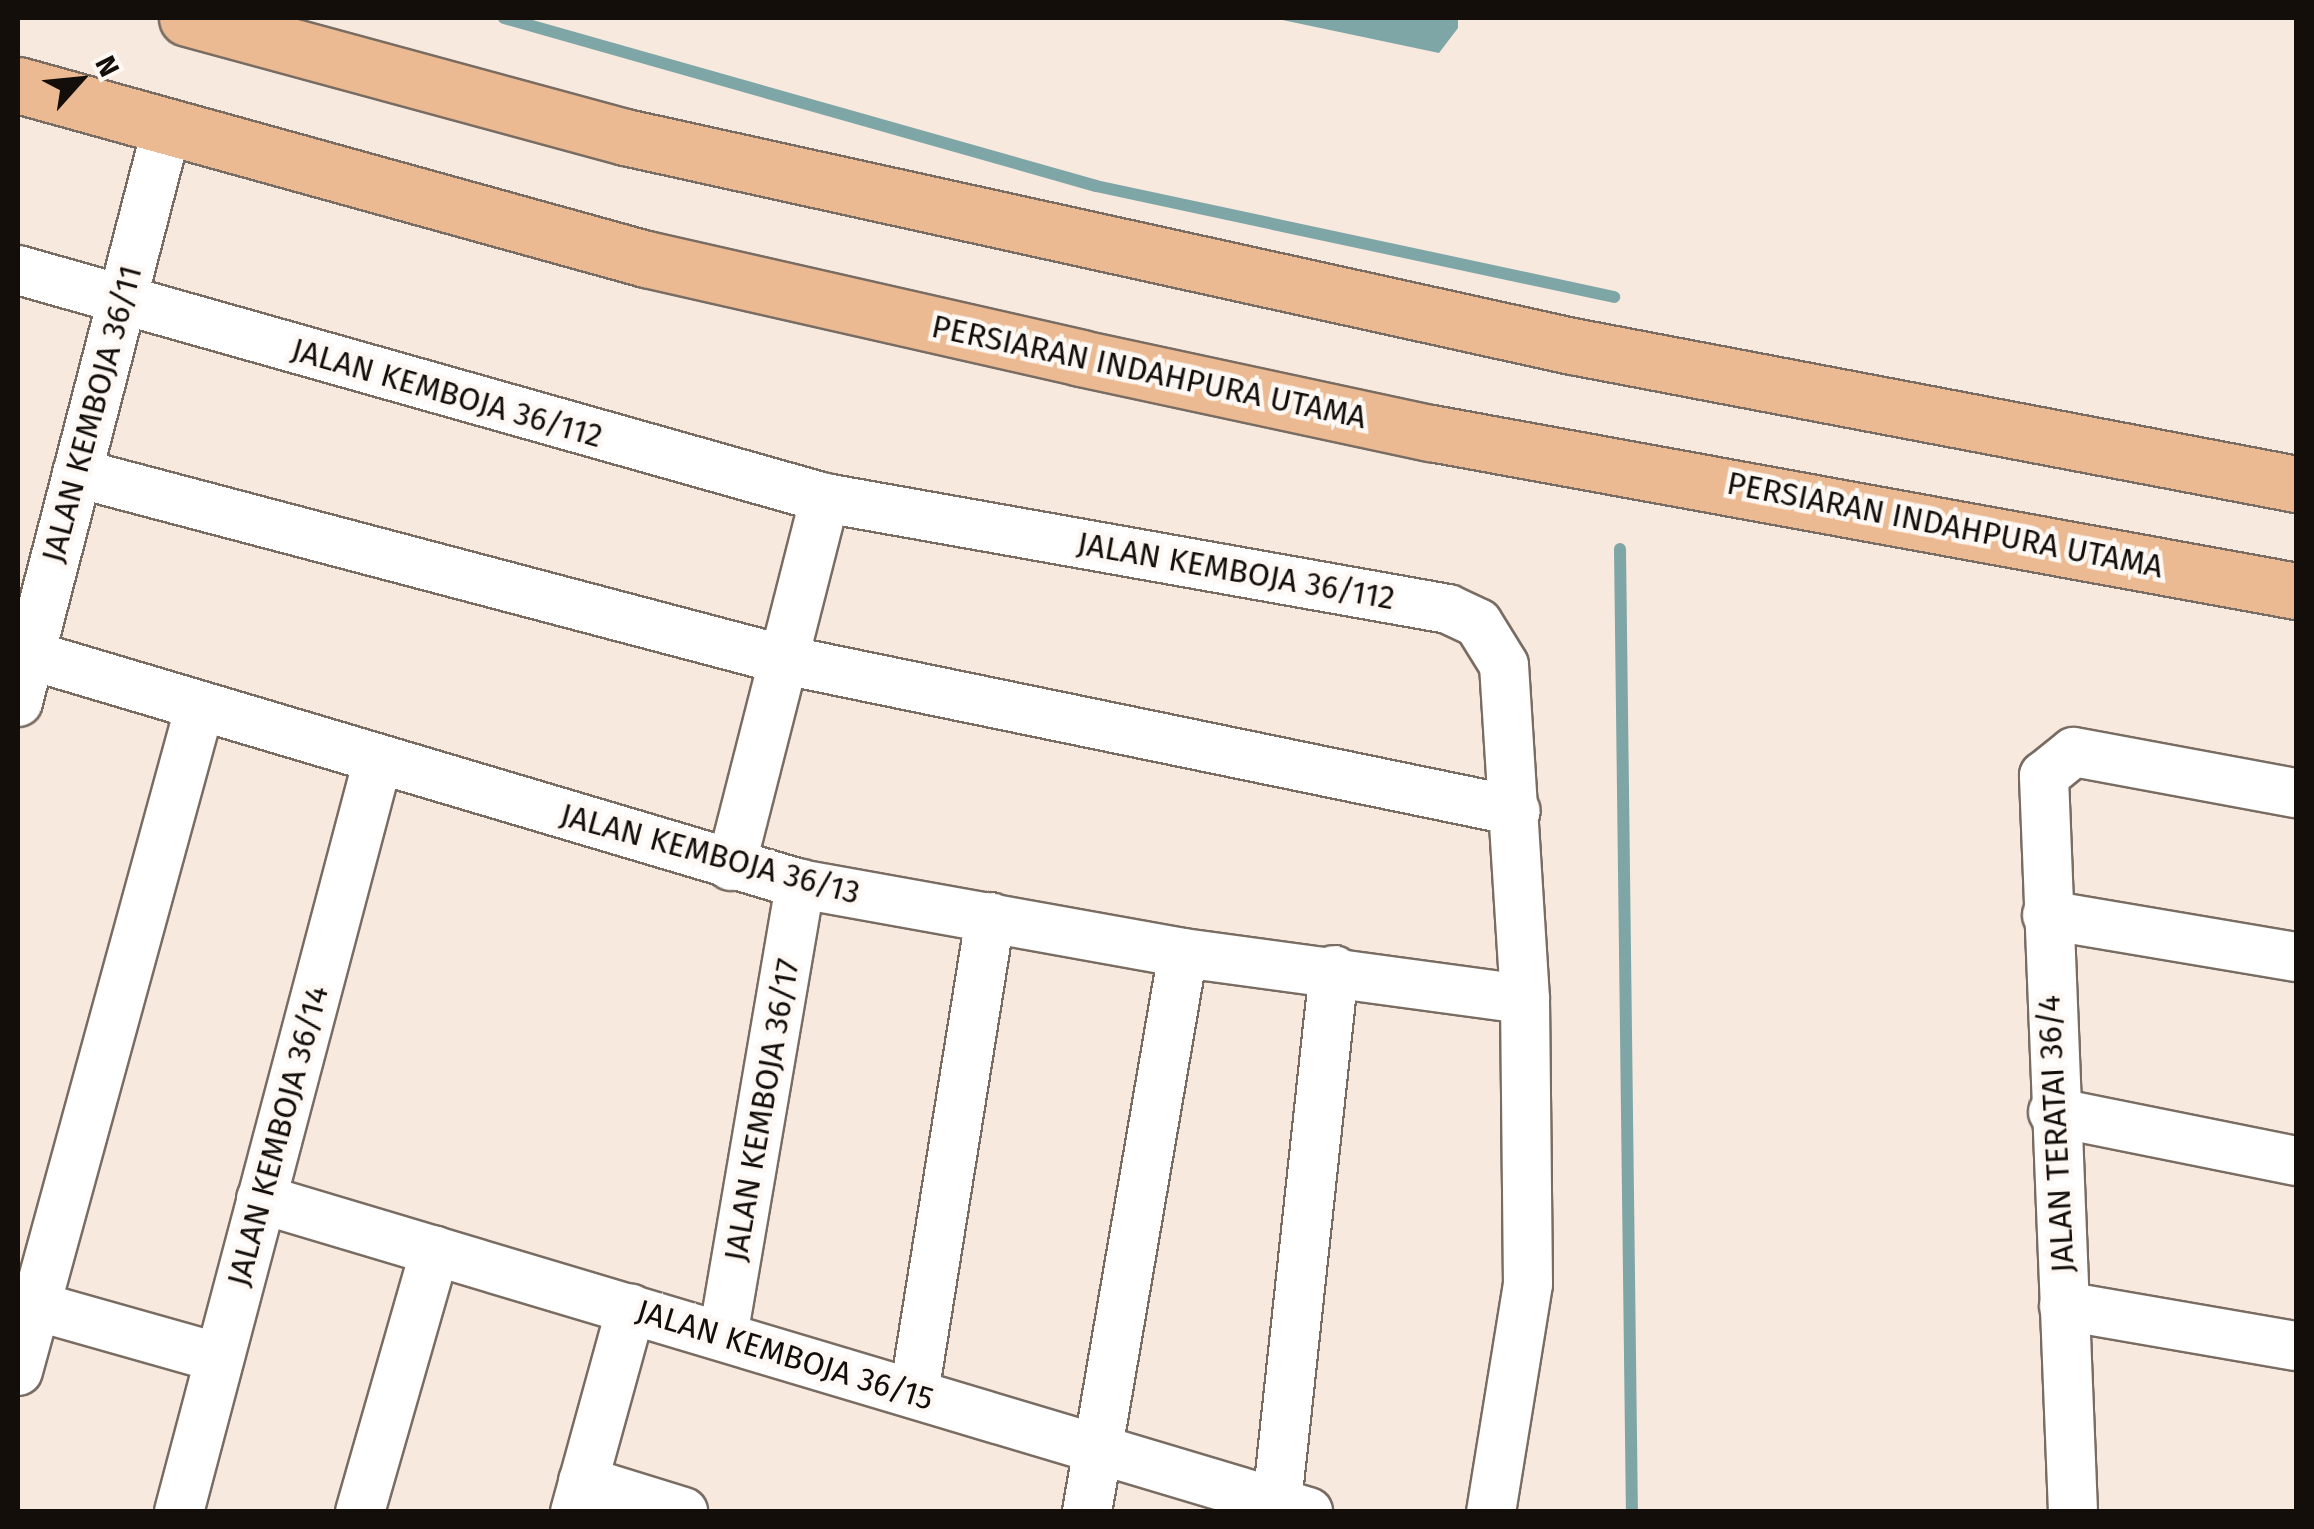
<!DOCTYPE html>
<html>
<head>
<meta charset="utf-8">
<style>
  body { margin:0 }
  #map { position:relative; width:2314px; height:1529px; overflow:hidden; background:#f8e9de; font-family:"Fira Sans",sans-serif }
  div>[style] { position:absolute }
  [style*='--x'] { left:calc(var(--x)*1px); top:calc(var(--y)*1px); width:calc(var(--w)*1px); rotate:calc(var(--a)*1deg) }
  .water>* { inset:0; background:#7ea6a6 }
  .stream>* { height:12px; margin:-6px; padding:0 6px; transform-origin:6px; border-radius:6px; background:#7ea6a6 }
  .roads { filter:drop-shadow(2px 0 #796c62) drop-shadow(-2px 0 #796c62) drop-shadow(0 2px #796c62) drop-shadow(0 -2px #796c62) }
  .minor>* { height:48px; margin:-24px; padding:0 24px; transform-origin:24px; border-radius:24px; background:#fff }
  .major>* { height:55px; margin:-27.5px; padding:0 27.5px; transform-origin:27.5px; border-radius:27.5px; background:#ebba92 }
  span { translate:-50% -50%; white-space:nowrap; text-align:center; line-height:1.15; -webkit-text-stroke:9px #fef8f4; paint-order:stroke }
  .street-label { font-size:32px; color:#130e0a }
  .frame { position:absolute; inset:0; border:20px solid #130e0a; pointer-events:none }
  .north { position:absolute; left:30px; top:30px; width:100px; height:100px; -webkit-text-stroke:8px #fef8f4; paint-order:stroke; rotate:63deg; font-size:28px; font-weight:700; line-height:40px; text-align:center; color:#130e0a }
  .north::after { content:''; display:block; margin:auto; width:35px; height:45px; background:#130e0a; clip-path:polygon(50% 0,100% 100%,50% 72%,0 100%) }
</style>
</head>
<body>
<div id="map">
  <div class="water">
    <div style="clip-path:polygon(1273px 18px,1458px 18px,1458px 28px,1439px 53px)"></div>
  </div>
  <div class="stream">
    <div style="--x:504;--y:18;--w:615;--a:15.84"></div>
    <div style="--x:1096;--y:186;--w:530;--a:12.09"></div>
    <div style="--x:1620;--y:549;--w:963;--a:89.29"></div>
  </div>
  <div class="roads">
    <div class="minor">
      <div style="--x:18;--y:270;--w:839;--a:15.78"></div>
      <div style="--x:825;--y:498;--w:633;--a:10.1"></div>
      <div style="--x:1448;--y:609;--w:33;--a:25"></div>
      <div style="--x:1478;--y:623;--w:49;--a:58.2"></div>
      <div style="--x:1504;--y:665;--w:335;--a:86.4"></div>
      <div style="--x:1525;--y:999;--w:285;--a:89.4"></div>
      <div style="--x:1528;--y:1284;--w:231;--a:99.2"></div>
      <div style="--x:77;--y:473;--w:732;--a:14.8"></div>
      <div style="--x:785;--y:660;--w:746;--a:11.67"></div>
      <div style="--x:30;--y:655;--w:803;--a:16.56"></div>
      <div style="--x:800;--y:884;--w:389;--a:10.2"></div>
      <div style="--x:1183;--y:953;--w:345;--a:7.7"></div>
      <div style="--x:18;--y:702;--w:594;--a:-75.47"></div>
      <div style="--x:731;--y:866;--w:380;--a:-75.7"></div>
      <div style="--x:2047;--y:915;--w:253;--a:9.6"></div>
      <div style="--x:2053;--y:1112;--w:248;--a:11.4"></div>
      <div style="--x:261;--y:1199;--w:1093;--a:16.64"></div>
      <div style="--x:18;--y:1301;--w:209;--a:15.8"></div>
      <div style="--x:2064;--y:1306;--w:235;--a:9.8"></div>
      <div style="--x:723;--y:1336;--w:459;--a:-80.3"></div>
      <div style="--x:18;--y:1371;--w:689;--a:-74.69"></div>
      <div style="--x:914;--y:1393;--w:482;--a:-80.9"></div>
      <div style="--x:583;--y:1481;--w:105;--a:17.2"></div>
      <div style="--x:1277;--y:1502;--w:535;--a:-83.88"></div>
      <div style="--x:179;--y:1512;--w:778;--a:-75.18"></div>
      <div style="--x:360;--y:1512;--w:272;--a:-74"></div>
      <div style="--x:575;--y:1512;--w:211;--a:-74.6"></div>
      <div style="--x:1087;--y:1512;--w:567;--a:-80.26"></div>
      <div style="--x:2073;--y:1512;--w:737;--a:-92.26"></div>
      <div style="--x:2044;--y:776;--w:38;--a:-39"></div>
      <div style="--x:2074;--y:752;--w:226;--a:10.5"></div>
    </div>
    <div class="major">
      <div style="--x:187;--y:18;--w:454;--a:15.2"></div>
      <div style="--x:625;--y:137;--w:970;--a:12.45"></div>
      <div style="--x:1572;--y:346;--w:737;--a:10.79"></div>
      <div style="--x:18;--y:85;--w:652;--a:15.49"></div>
      <div style="--x:646;--y:259;--w:445;--a:12.8"></div>
      <div style="--x:1080;--y:358;--w:359;--a:12.1"></div>
      <div style="--x:1431;--y:433;--w:879;--a:10.35"></div>
    </div>
  </div>
  <div class="street-label">
    <span style="left:1149px;top:372px;rotate:12deg">PERSIARAN INDAHPURA UTAMA</span>
    <span style="left:447px;top:393px;rotate:16deg">JALAN KEMBOJA 36/112</span>
    <span style="left:92px;top:414px;rotate:-75deg">JALAN KEMBOJA 36/11</span>
    <span style="left:1945px;top:525px;rotate:11deg">PERSIARAN INDAHPURA UTAMA</span>
    <span style="left:1236px;top:571px;rotate:10deg">JALAN KEMBOJA 36/112</span>
    <span style="left:710px;top:854px;rotate:15deg">JALAN KEMBOJA 36/13</span>
    <span style="left:762px;top:1110px;rotate:-80deg">JALAN KEMBOJA 36/17</span>
    <span style="left:2056px;top:1134px;rotate:-93deg">JALAN TERATAI 36/4</span>
    <span style="left:278px;top:1136px;rotate:-75deg">JALAN KEMBOJA 36/14</span>
    <span style="left:785px;top:1355px;rotate:17deg">JALAN KEMBOJA 36/15</span>
  </div>
  <div class="frame"></div>
  <div class="north">N</div>
</div>
</body>
</html>
